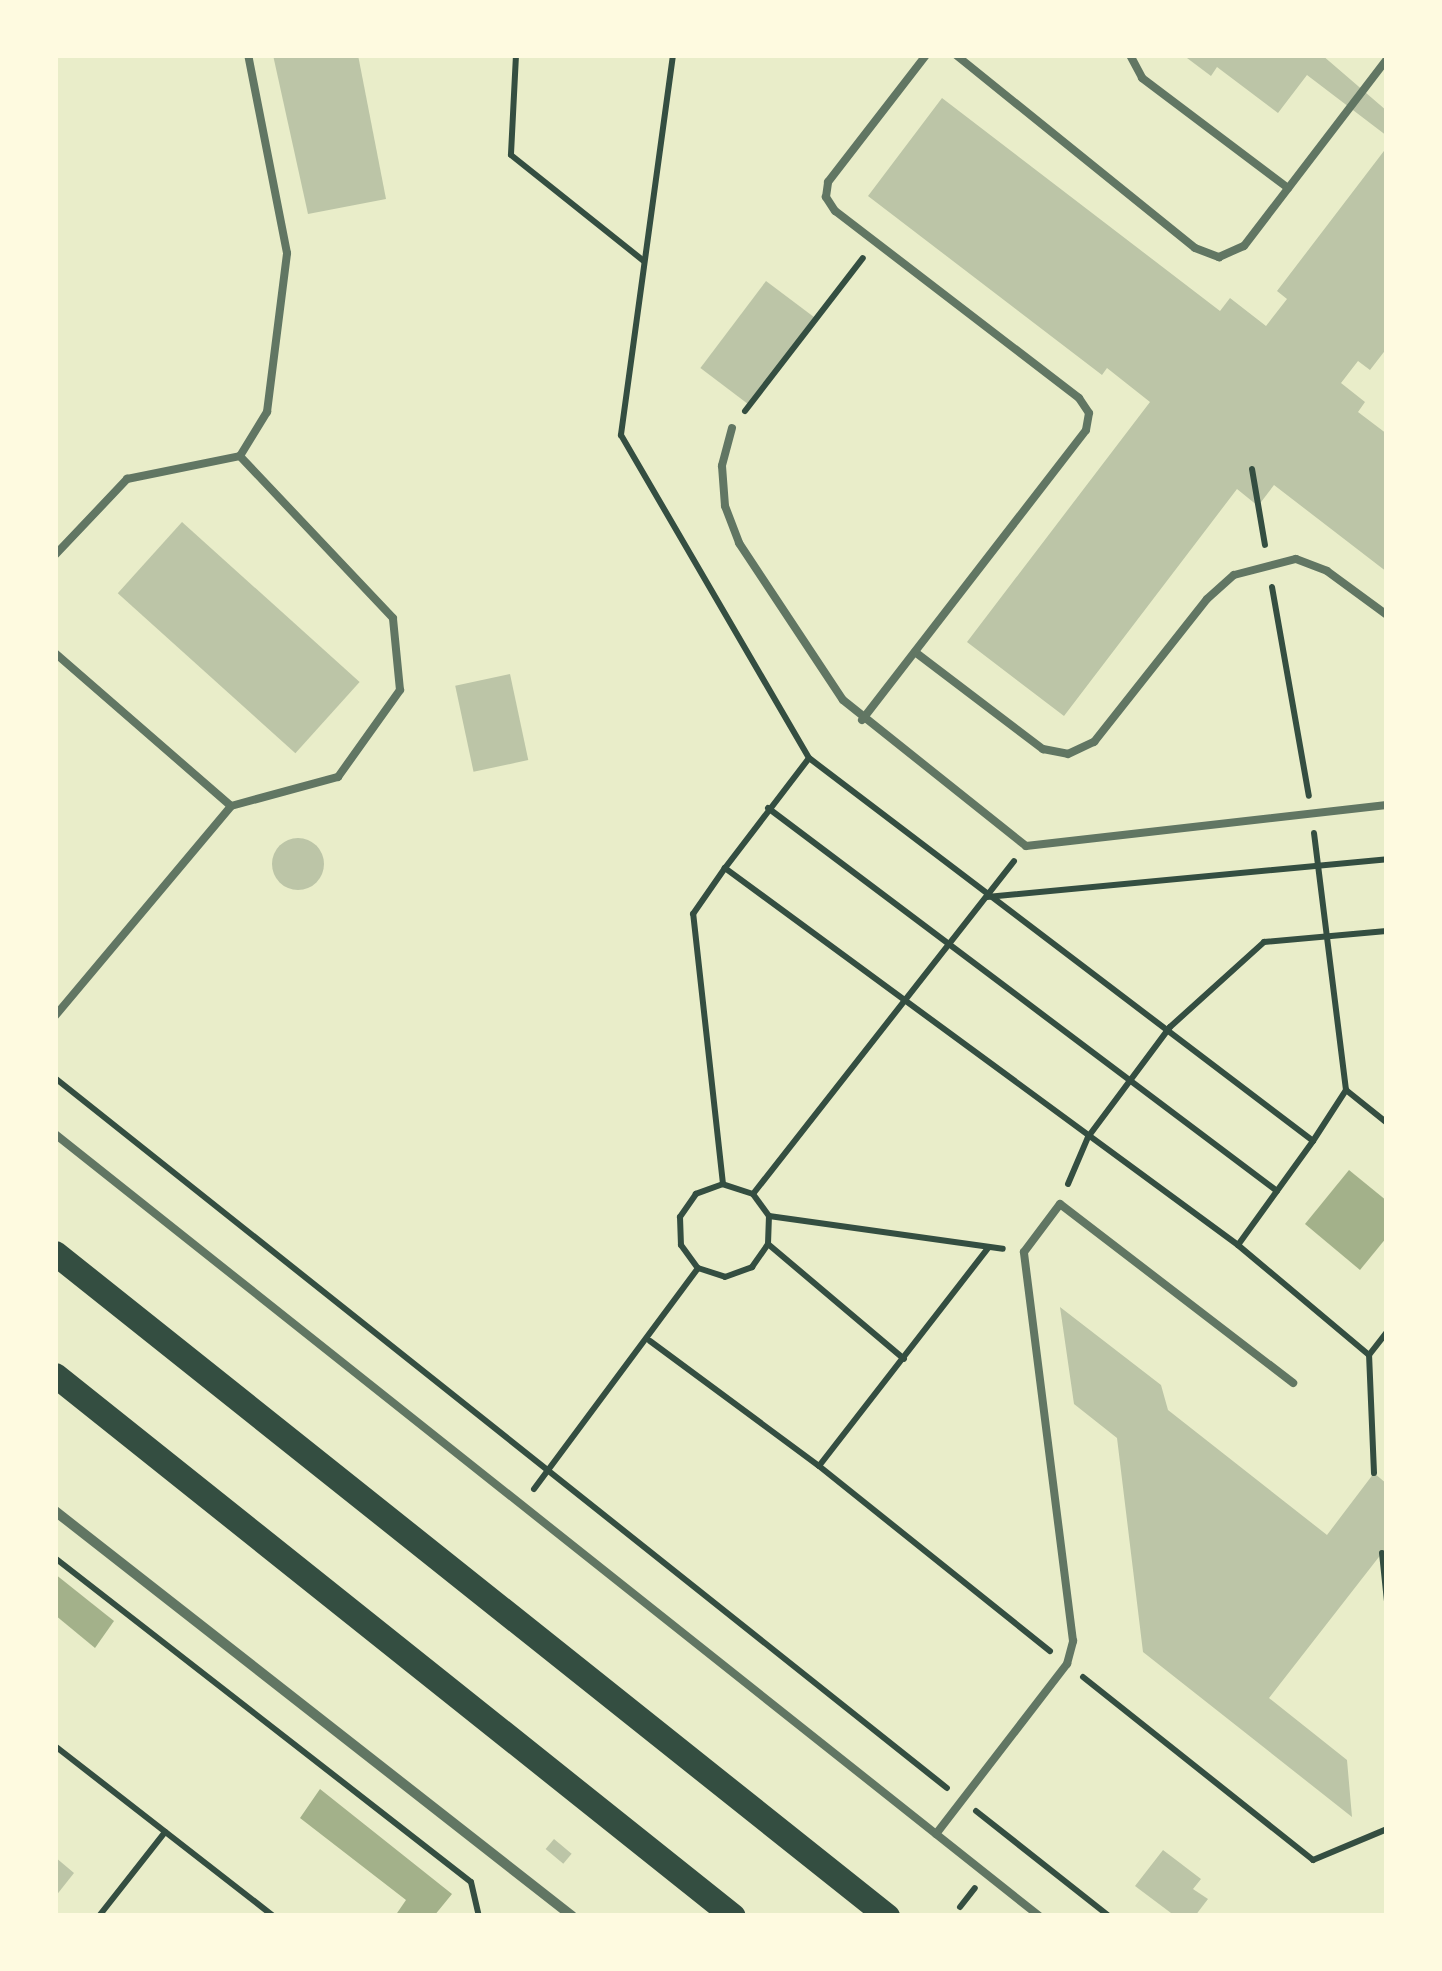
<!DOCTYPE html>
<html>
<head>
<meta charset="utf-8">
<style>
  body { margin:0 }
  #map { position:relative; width:1442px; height:1971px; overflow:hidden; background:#e9edc9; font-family:Commissioner,sans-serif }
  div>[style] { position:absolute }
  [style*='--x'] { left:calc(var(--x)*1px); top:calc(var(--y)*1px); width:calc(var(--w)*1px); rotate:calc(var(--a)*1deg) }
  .water>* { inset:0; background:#a3b18a }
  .building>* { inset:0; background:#bcc5a7; transform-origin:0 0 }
  .round { border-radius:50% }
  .path>* { height:6px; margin:-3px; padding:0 3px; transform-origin:3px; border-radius:3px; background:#344e41 }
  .service>* { height:8px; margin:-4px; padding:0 4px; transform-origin:4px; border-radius:4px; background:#617663 }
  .minor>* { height:10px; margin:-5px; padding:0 5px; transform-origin:5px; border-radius:5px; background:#617663 }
  .primary>* { height:25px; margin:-12.5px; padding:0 12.5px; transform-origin:12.5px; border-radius:12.5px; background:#344e41 }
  span { translate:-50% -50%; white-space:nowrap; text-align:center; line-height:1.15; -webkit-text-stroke:10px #fefae0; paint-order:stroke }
  .frame { position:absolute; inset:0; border:58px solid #fefae0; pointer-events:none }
</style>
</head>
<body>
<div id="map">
  <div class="water">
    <div style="clip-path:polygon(1349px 1170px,1387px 1201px,1387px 1237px,1360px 1270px,1305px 1224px)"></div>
    <div style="clip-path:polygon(55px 1574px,114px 1621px,95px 1648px,55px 1615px)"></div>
    <div style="clip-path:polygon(320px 1789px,452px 1894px,434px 1916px,395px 1916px,406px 1900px,300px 1818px)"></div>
  </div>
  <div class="building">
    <div style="clip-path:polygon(273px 55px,358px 55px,386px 199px,308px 214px)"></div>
    <div style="clip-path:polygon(1183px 55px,1322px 55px,1387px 111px,1387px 136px,1307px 75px,1278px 113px,1217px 67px,1211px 76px)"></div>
    <div style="clip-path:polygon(942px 98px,1220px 311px,1230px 298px,1266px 326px,1287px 299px,1277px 291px,1387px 147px,1387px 348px,1370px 370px,1358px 361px,1341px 383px,1365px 402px,1358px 412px,1387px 434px,1387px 572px,1274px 485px,1258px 506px,1237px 489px,1064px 716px,967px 642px,1150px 402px,1107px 368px,1102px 375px,868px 196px)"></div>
    <div style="left:766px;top:281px;width:60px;height:109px;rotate:37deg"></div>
    <div style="left:182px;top:522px;width:239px;height:96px;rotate:42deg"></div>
    <div style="left:510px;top:674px;width:88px;height:56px;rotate:78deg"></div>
    <div class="round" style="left:272px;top:838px;width:52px;height:52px"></div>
    <div style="clip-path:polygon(1060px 1307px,1161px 1385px,1168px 1410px,1327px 1535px,1374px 1473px,1387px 1484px,1387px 1557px,1382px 1553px,1269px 1698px,1347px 1760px,1352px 1817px,1143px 1652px,1117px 1438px,1074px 1404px)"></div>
    <div style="left:554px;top:1839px;width:23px;height:13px;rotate:40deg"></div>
    <div style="clip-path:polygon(1163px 1850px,1201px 1879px,1193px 1889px,1208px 1899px,1195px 1916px,1175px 1916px,1135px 1886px)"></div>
    <div style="clip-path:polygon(55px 1857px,74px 1873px,55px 1897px)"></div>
  </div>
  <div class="path">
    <div style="--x:516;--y:55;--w:100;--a:92.9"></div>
    <div style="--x:511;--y:155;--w:170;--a:38.6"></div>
    <div style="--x:673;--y:55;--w:384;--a:97.8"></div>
    <div style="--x:621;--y:435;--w:374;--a:59.8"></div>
    <div style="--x:745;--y:411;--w:193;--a:-52.4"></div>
    <div style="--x:1252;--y:469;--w:77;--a:80.3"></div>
    <div style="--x:1272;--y:587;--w:212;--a:80"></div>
    <div style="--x:768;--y:808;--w:637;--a:36.96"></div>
    <div style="--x:1314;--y:833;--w:259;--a:82.9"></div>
    <div style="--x:987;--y:897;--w:402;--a:-5.4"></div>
    <div style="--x:55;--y:1078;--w:1140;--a:38.52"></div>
    <div style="--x:723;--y:1184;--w:272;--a:-96.3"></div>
    <div style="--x:693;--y:914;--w:56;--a:-55.2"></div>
    <div style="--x:1068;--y:1184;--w:51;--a:-66.9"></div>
    <div style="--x:1088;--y:1137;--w:137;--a:-53.3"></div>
    <div style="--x:1170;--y:1027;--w:127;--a:-42.1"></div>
    <div style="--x:1264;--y:942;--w:123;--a:-5.1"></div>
    <div style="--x:753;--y:1194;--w:423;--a:-51.9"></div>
    <div style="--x:769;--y:1216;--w:236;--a:8"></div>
    <div style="--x:768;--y:1244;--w:178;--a:40.2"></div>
    <div style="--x:1238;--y:1245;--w:128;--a:-54.2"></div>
    <div style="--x:650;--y:1341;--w:210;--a:36.5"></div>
    <div style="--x:819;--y:1466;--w:277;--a:-52.2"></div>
    <div style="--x:1369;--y:1355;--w:29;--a:-52"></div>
    <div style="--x:819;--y:1466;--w:296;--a:38.7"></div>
    <div style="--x:1374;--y:1473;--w:118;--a:-92.4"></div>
    <div style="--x:1369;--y:1355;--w:171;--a:-140"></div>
    <div style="--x:1238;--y:1245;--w:637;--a:-143.69"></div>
    <div style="--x:725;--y:868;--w:138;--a:-52.6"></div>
    <div style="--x:809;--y:758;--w:633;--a:37.23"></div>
    <div style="--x:1313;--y:1141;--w:61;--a:-57.1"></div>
    <div style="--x:1346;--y:1090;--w:53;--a:38.8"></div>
    <div style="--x:534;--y:1489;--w:275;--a:-53.4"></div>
    <div style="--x:698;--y:1268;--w:28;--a:18"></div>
    <div style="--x:725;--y:1277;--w:29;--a:-20"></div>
    <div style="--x:752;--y:1267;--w:28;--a:-55"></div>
    <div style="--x:768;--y:1244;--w:28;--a:-88"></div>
    <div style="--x:769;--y:1216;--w:27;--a:-126"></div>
    <div style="--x:753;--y:1194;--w:32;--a:-162"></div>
    <div style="--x:723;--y:1184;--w:29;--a:160"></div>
    <div style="--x:696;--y:1194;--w:28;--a:125"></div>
    <div style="--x:680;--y:1217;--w:28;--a:88"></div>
    <div style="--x:681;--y:1245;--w:29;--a:54"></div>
    <div style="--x:1382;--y:1553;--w:48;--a:84.1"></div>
    <div style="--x:55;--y:1558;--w:527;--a:37.91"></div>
    <div style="--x:471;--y:1882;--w:35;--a:77"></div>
    <div style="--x:1083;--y:1677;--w:294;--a:38.5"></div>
    <div style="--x:1313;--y:1860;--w:80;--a:-22.7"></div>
    <div style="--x:55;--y:1746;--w:276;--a:37.9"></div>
    <div style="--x:976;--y:1811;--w:169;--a:38.3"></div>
    <div style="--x:960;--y:1907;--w:24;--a:-52"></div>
    <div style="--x:99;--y:1916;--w:107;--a:-51.8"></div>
  </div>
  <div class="service">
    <div style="--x:956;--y:55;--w:307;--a:38.9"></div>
    <div style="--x:1195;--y:248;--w:26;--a:21"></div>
    <div style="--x:1219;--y:257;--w:27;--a:-24"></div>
    <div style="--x:1244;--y:246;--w:235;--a:-52.6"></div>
    <div style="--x:1130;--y:55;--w:26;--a:62"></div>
    <div style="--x:1142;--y:78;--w:183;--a:37"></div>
    <div style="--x:732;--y:428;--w:39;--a:105"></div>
    <div style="--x:722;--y:466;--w:40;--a:85.7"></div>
    <div style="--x:725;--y:506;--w:40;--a:69"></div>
    <div style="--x:739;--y:543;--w:188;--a:56.5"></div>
    <div style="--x:843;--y:700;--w:234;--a:38.6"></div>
    <div style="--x:1026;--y:846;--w:363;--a:-6.5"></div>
    <div style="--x:55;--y:555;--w:105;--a:-46.5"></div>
    <div style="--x:127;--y:479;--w:115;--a:-11.5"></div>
    <div style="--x:240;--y:456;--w:52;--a:-58.5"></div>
    <div style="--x:267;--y:412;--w:160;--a:-82.8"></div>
    <div style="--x:287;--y:253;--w:202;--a:-101.1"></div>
    <div style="--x:915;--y:652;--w:161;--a:37.2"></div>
    <div style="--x:1043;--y:749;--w:25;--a:11"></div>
    <div style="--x:1068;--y:754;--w:29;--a:-25"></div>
    <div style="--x:1094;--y:742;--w:182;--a:-51.7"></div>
    <div style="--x:1207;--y:599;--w:36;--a:-42"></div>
    <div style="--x:1234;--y:575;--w:64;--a:-14.5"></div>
    <div style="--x:1296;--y:559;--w:33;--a:21"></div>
    <div style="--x:1327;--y:571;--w:74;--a:36.3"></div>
    <div style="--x:55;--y:653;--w:233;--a:41"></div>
    <div style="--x:862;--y:720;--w:366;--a:-52.3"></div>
    <div style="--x:1086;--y:430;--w:17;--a:-80"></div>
    <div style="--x:1089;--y:413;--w:18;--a:-124"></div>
    <div style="--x:1079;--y:398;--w:307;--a:-142.5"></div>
    <div style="--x:835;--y:211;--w:17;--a:-123"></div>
    <div style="--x:826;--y:197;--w:15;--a:-82"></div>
    <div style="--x:828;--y:182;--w:160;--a:-52.3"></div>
    <div style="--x:55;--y:1016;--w:274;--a:-50"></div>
    <div style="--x:231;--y:806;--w:111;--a:-15.2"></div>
    <div style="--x:338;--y:777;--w:107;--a:-54.5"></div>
    <div style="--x:400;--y:690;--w:72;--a:-95.6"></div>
    <div style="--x:393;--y:618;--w:223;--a:-133.4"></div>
    <div style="--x:55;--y:1134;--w:1257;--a:38.47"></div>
    <div style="--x:936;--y:1834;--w:215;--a:-52.4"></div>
    <div style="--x:1067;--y:1664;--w:24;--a:-75"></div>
    <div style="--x:1073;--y:1641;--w:392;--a:-97.2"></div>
    <div style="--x:1024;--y:1252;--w:60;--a:-53.1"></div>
    <div style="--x:1060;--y:1204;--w:294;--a:37.5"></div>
  </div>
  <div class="minor">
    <div style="--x:55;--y:1511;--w:657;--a:38.07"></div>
  </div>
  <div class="primary">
    <div style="--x:55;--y:1253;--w:1064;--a:38.55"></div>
    <div style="--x:55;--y:1375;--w:867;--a:38.59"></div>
  </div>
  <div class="frame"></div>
</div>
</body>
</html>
